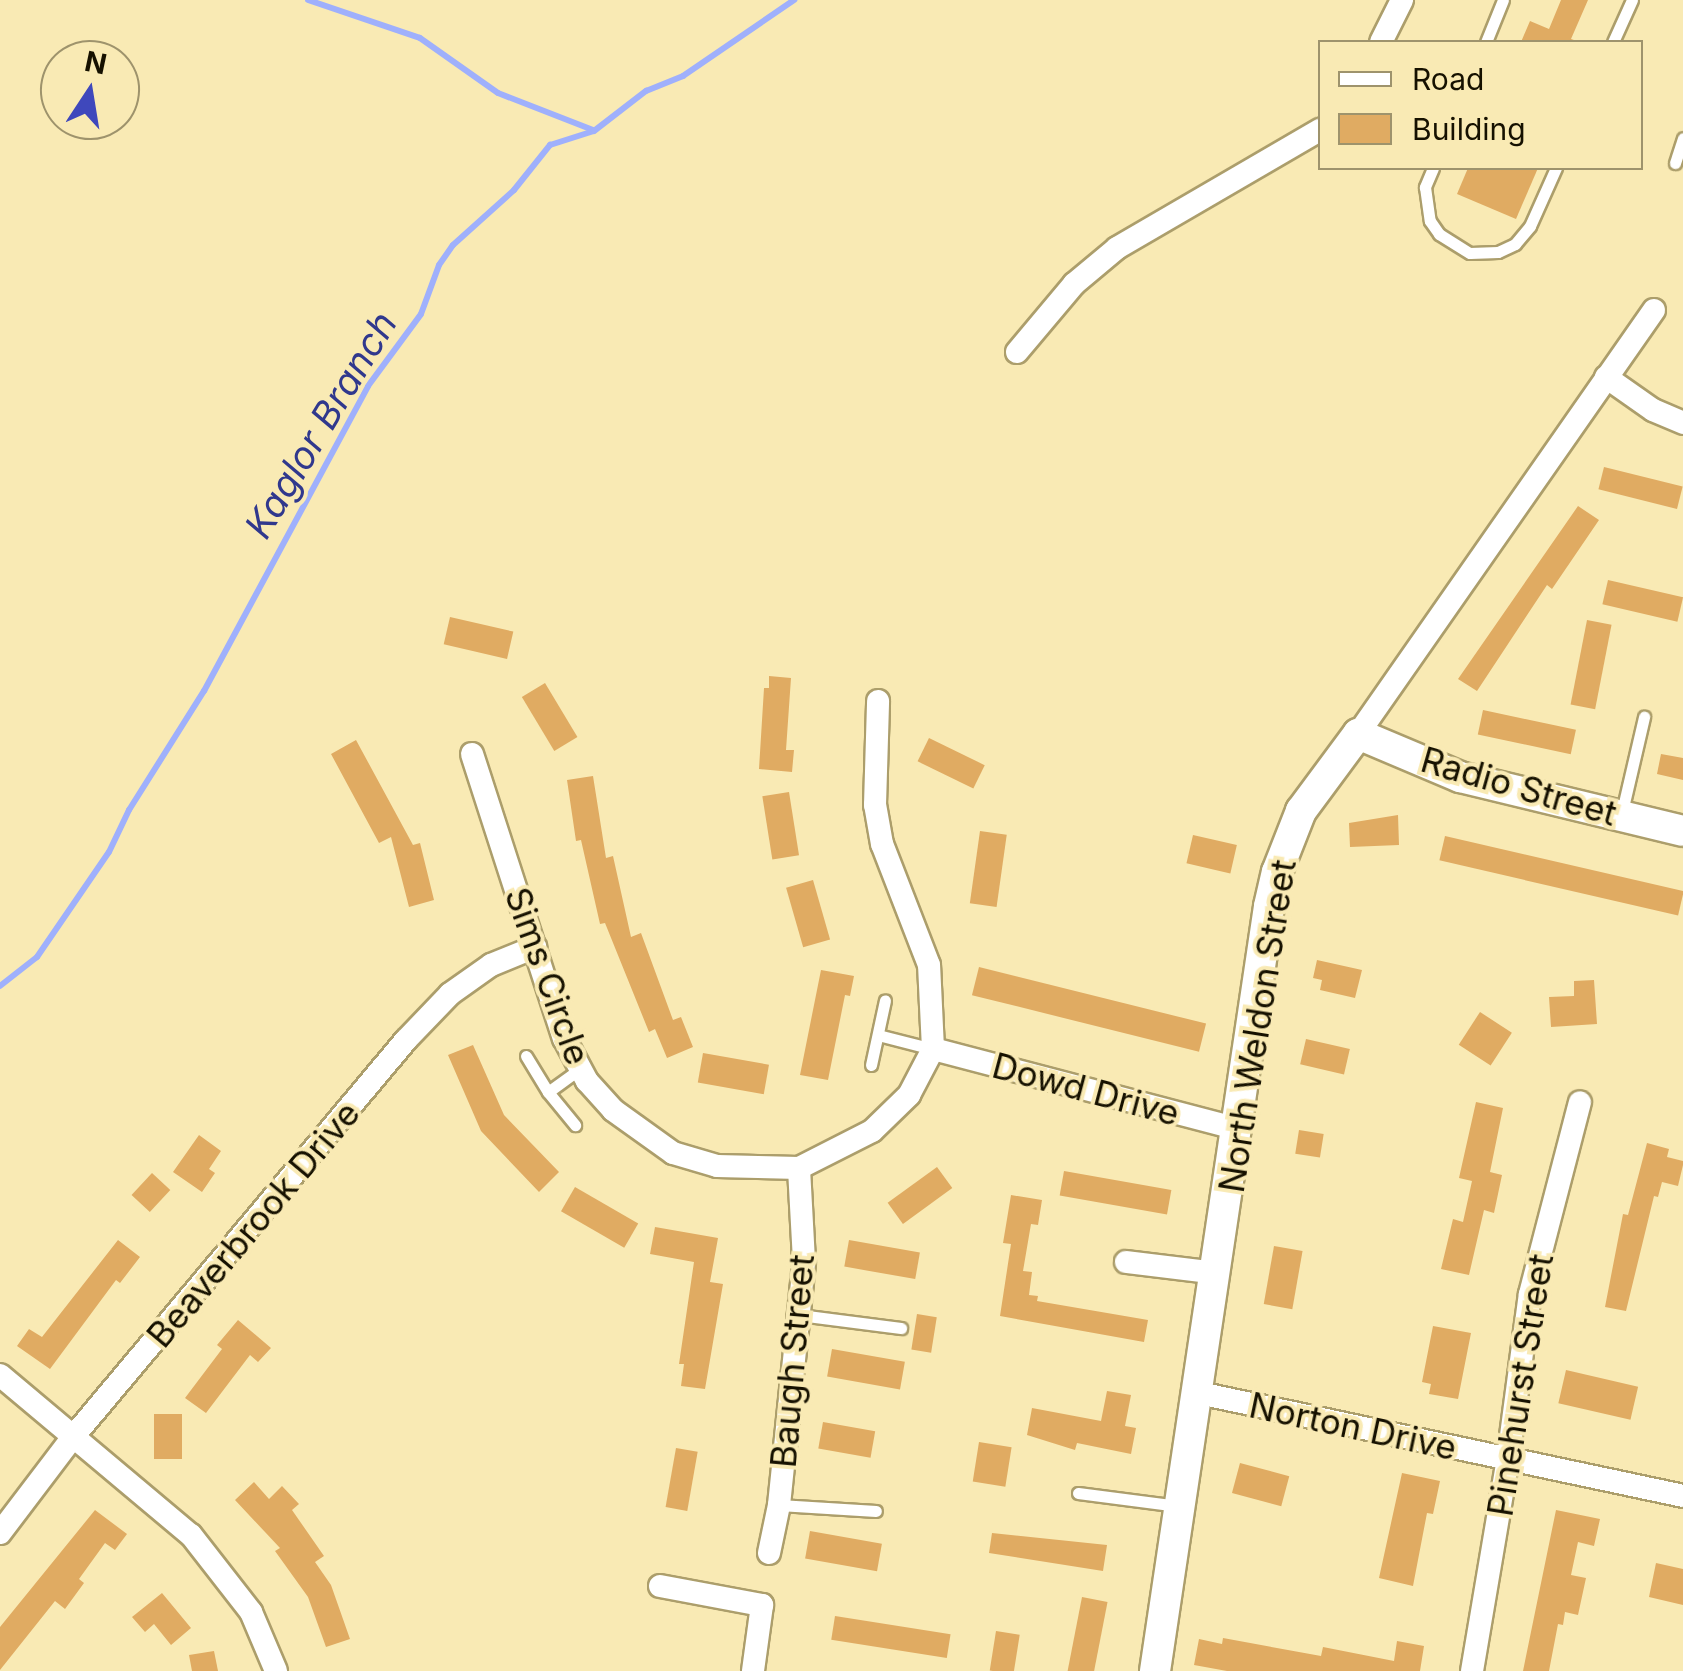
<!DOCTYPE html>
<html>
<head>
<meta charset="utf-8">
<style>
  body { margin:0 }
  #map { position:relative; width:1683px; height:1671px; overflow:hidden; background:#f9eab4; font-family:Inter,sans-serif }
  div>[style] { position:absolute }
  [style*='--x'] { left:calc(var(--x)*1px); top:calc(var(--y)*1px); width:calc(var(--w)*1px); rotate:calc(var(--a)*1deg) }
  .stream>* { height:6px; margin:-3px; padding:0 3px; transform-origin:3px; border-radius:3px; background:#9fb0fc }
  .building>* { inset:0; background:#e0ab62; transform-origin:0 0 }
  .roads { filter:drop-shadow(2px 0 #ac9e6b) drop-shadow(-2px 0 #ac9e6b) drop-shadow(0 2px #ac9e6b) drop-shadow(0 -2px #ac9e6b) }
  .service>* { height:11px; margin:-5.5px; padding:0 5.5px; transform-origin:5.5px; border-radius:5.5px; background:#fff }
  .minor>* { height:22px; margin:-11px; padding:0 11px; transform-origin:11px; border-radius:11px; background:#fff }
  .tertiary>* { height:30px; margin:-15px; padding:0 15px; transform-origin:15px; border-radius:15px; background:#fff }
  span { translate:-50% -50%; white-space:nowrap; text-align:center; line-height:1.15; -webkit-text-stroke:8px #f9eab4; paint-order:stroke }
  .street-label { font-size:35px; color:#161100 }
  .water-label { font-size:38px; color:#30388d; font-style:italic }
  .legend { position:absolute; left:1318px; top:40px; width:325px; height:130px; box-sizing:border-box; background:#f9eab4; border:2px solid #9e936c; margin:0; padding:12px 18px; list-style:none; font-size:30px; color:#161100 }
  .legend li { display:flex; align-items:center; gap:20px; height:50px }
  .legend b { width:50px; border:2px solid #9e936c }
  .north { position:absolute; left:40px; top:40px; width:100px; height:100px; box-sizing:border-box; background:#f9eab4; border:2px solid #9e936c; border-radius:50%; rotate:12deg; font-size:28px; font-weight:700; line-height:40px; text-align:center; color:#161100 }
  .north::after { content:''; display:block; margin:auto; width:35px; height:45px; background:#3f48bc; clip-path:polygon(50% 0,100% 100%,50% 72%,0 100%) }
</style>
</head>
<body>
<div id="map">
  <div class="stream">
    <div style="--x:308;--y:0;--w:118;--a:18.7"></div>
    <div style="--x:420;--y:38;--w:95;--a:35.2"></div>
    <div style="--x:498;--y:93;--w:102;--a:21.3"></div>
    <div style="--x:0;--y:986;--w:47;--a:-38.1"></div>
    <div style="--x:37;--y:957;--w:127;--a:-55.6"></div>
    <div style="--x:109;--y:852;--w:47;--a:-64.5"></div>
    <div style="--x:129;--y:810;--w:141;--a:-57.8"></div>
    <div style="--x:204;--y:691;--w:346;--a:-61.7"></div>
    <div style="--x:368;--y:386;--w:89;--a:-53.6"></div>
    <div style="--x:421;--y:314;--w:52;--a:-69.8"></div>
    <div style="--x:439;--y:265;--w:24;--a:-55"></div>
    <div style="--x:453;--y:245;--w:82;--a:-42"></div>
    <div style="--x:514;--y:190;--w:58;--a:-51.3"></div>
    <div style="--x:550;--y:145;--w:46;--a:-17.7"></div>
    <div style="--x:594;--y:131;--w:66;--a:-37.6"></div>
    <div style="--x:646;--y:91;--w:40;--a:-22"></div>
    <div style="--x:683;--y:76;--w:135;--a:-34.4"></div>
  </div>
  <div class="building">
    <div style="clip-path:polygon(1561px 0,1588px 0,1571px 39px,1580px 42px,1521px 42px,1530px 21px,1549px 29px)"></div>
    <div style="clip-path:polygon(1468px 168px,1538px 168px,1516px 219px,1457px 194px)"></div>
    <div style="left:1604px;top:467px;width:81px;height:23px;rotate:14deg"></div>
    <div style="clip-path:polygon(1578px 506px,1599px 520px,1552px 589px,1547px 585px,1477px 691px,1458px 679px)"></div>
    <div style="left:1608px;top:580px;width:77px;height:25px;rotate:13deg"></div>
    <div style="left:450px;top:617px;width:65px;height:28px;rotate:13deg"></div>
    <div style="left:1587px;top:620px;width:25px;height:86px;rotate:11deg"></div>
    <div style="clip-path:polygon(769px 676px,791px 678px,786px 750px,794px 750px,792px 772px,759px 769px,764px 688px,769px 688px)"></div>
    <div style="left:545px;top:683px;width:63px;height:27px;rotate:59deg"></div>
    <div style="left:1483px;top:710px;width:95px;height:25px;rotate:12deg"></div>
    <div style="left:929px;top:738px;width:62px;height:26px;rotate:26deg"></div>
    <div style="clip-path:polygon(356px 740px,413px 845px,420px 843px,434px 900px,409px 907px,391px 837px,379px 843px,331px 754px)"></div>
    <div style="clip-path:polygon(1661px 754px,1683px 758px,1683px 780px,1657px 774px)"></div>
    <div style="clip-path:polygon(593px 776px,606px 858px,613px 856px,631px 937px,641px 933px,673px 1020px,681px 1017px,693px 1047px,667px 1058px,655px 1029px,649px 1032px,605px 923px,600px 924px,581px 840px,576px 841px,567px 780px)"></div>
    <div style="left:789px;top:792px;width:64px;height:27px;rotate:81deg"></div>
    <div style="clip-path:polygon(1398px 815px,1399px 845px,1350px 847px,1349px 823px)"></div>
    <div style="left:980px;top:831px;width:27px;height:73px;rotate:8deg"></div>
    <div style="left:1193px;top:835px;width:45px;height:29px;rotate:13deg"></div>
    <div style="left:1445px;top:836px;width:245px;height:25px;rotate:13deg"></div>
    <div style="left:813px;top:880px;width:62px;height:28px;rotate:74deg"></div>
    <div style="clip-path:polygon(1317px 960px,1362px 970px,1355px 998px,1320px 990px,1322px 980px,1313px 978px)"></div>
    <div style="left:979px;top:967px;width:234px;height:29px;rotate:14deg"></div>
    <div style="clip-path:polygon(821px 970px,854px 976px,850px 996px,845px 995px,828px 1080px,800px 1075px)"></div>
    <div style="clip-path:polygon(1594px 980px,1597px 1024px,1551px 1027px,1549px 997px,1574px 996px,1574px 981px)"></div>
    <div style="left:1480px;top:1012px;width:38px;height:39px;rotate:33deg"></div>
    <div style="left:1306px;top:1039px;width:45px;height:26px;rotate:13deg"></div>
    <div style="clip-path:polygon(473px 1045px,504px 1115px,559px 1172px,539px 1192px,481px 1131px,448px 1055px)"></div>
    <div style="left:703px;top:1053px;width:67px;height:30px;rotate:10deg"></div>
    <div style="clip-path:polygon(1476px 1102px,1503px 1108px,1490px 1172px,1502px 1175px,1494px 1213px,1484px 1210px,1469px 1275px,1441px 1269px,1453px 1219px,1463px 1222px,1472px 1181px,1459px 1178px)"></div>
    <div style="left:1299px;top:1130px;width:25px;height:24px;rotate:9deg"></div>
    <div style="clip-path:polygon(199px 1135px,221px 1151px,209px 1169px,215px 1173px,202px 1192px,173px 1172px)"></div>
    <div style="clip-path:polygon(1647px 1143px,1669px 1149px,1667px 1157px,1683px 1161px,1683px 1165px,1678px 1186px,1662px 1182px,1658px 1197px,1654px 1196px,1626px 1311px,1605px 1307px,1623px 1214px,1628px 1215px)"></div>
    <div style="left:937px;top:1167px;width:26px;height:61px;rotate:54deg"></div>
    <div style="left:1064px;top:1171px;width:109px;height:25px;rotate:10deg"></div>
    <div style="left:152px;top:1173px;width:25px;height:30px;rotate:43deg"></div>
    <div style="left:575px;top:1187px;width:73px;height:28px;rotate:30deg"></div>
    <div style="clip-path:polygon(1011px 1195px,1042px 1200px,1038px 1225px,1031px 1224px,1023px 1271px,1032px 1272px,1029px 1295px,1038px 1296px,1037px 1301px,1148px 1320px,1144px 1342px,1000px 1316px,1011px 1244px,1003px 1243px)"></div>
    <div style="clip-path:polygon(655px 1227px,718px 1238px,710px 1282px,723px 1284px,705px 1389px,681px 1386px,684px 1364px,679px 1364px,694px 1262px,650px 1254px)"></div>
    <div style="clip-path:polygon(118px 1240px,140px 1257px,120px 1283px,116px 1280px,50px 1369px,17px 1346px,29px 1329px,42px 1337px)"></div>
    <div style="left:849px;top:1240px;width:72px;height:27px;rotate:10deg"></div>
    <div style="left:1274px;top:1246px;width:29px;height:59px;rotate:10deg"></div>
    <div style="left:917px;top:1314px;width:20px;height:36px;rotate:9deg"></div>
    <div style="clip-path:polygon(238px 1320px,271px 1348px,258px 1362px,250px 1355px,206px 1413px,185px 1398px,222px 1349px,217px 1345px)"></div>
    <div style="clip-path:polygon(1433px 1326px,1471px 1333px,1458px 1399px,1429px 1394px,1431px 1384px,1422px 1382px)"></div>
    <div style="left:832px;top:1349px;width:74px;height:28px;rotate:10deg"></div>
    <div style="left:1566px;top:1370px;width:74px;height:34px;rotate:13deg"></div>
    <div style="clip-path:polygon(1107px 1391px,1131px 1395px,1125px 1426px,1136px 1428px,1131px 1454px,1077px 1443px,1075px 1450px,1027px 1435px,1032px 1408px,1101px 1421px)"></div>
    <div style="left:154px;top:1414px;width:28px;height:45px"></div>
    <div style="left:823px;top:1422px;width:53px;height:27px;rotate:10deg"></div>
    <div style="left:979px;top:1442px;width:33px;height:40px;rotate:9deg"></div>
    <div style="left:676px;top:1448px;width:22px;height:60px;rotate:10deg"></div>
    <div style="left:1240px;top:1463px;width:51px;height:31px;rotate:15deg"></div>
    <div style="clip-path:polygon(1402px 1473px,1440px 1481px,1433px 1514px,1427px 1513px,1413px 1586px,1379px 1578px)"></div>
    <div style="clip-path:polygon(254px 1482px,269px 1499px,282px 1486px,299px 1504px,292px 1510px,324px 1556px,315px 1562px,331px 1585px,350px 1639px,326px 1647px,308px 1597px,275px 1551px,280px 1548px,235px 1500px)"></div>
    <div style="clip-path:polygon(95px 1510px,127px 1534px,115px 1550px,105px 1543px,79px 1579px,84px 1583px,65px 1609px,55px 1601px,0 1670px,0 1627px)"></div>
    <div style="clip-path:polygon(1556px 1510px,1600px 1519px,1594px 1546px,1578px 1542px,1571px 1575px,1586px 1578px,1578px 1615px,1565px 1612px,1563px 1625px,1558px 1624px,1549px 1671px,1523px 1671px)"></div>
    <div style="left:810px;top:1531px;width:73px;height:28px;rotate:10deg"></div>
    <div style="clip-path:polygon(992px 1533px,1107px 1545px,1103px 1571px,989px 1553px)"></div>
    <div style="clip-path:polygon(1656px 1563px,1683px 1569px,1683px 1605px,1649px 1597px)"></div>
    <div style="clip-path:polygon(162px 1593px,191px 1628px,171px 1645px,154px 1624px,145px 1632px,132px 1617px)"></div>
    <div style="left:1082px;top:1597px;width:26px;height:76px;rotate:11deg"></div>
    <div style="left:835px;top:1616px;width:117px;height:24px;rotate:9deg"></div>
    <div style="left:996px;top:1631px;width:24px;height:40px;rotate:9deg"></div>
    <div style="clip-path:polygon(1223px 1638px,1321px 1656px,1323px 1647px,1394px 1661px,1397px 1641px,1424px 1646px,1420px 1671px,1227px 1671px,1194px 1665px,1199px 1639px,1222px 1644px)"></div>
    <div style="clip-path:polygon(214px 1651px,218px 1671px,192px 1671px,189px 1655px)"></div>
  </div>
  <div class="roads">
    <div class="service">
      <div style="--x:1486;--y:42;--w:45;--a:-68"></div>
      <div style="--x:1613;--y:42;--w:46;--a:-65.7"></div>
      <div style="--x:1675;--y:163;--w:26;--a:-72"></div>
      <div style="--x:1433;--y:168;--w:21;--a:113"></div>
      <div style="--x:1425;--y:187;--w:34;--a:82"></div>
      <div style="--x:1430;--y:221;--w:16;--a:55"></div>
      <div style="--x:1439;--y:234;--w:36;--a:32"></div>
      <div style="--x:1470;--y:253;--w:28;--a:-2"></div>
      <div style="--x:1498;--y:252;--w:19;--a:-25"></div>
      <div style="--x:1515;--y:244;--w:23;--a:-50"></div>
      <div style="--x:1530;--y:226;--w:64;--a:-65.9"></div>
      <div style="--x:1621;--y:816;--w:102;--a:-76.9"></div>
      <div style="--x:878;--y:1035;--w:57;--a:14.3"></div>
      <div style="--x:526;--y:1056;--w:42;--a:58.6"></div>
      <div style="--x:548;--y:1092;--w:39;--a:-36"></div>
      <div style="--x:871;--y:1065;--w:66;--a:-77.8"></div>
      <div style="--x:548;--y:1092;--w:43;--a:50.7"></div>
      <div style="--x:799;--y:1315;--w:103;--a:7.3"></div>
      <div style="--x:1078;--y:1493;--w:101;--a:7.4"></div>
      <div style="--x:779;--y:1505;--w:97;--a:3.5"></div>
    </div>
    <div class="minor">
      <div style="--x:1381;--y:42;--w:47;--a:-63.4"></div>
      <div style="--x:1017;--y:352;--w:89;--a:-50"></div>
      <div style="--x:1074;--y:284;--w:56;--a:-39.9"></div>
      <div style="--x:1117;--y:248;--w:235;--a:-30.2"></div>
      <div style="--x:1606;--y:377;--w:57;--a:35.1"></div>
      <div style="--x:1653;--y:410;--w:33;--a:23"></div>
      <div style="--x:1358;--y:734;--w:517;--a:-55.08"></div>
      <div style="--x:472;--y:754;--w:299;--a:72.1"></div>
      <div style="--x:564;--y:1038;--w:49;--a:61.9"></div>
      <div style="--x:587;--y:1081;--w:39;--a:48"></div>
      <div style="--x:613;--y:1110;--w:74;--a:35.6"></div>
      <div style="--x:673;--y:1153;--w:46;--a:16.5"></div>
      <div style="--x:717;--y:1166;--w:82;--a:1.4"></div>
      <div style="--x:799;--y:1168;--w:82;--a:-26.9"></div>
      <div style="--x:872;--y:1131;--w:52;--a:-44.2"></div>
      <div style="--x:909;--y:1095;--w:52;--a:-62.4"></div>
      <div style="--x:933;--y:1049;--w:84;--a:-92.7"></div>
      <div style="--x:929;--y:965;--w:130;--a:-111.2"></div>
      <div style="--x:882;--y:844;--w:40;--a:-100"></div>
      <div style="--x:875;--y:805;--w:104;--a:-88.3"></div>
      <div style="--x:933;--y:1049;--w:316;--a:14.7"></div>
      <div style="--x:1126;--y:1262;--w:92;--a:6.9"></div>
      <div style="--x:0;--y:1375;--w:249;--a:40"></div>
      <div style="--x:191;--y:1535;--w:98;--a:52.1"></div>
      <div style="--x:251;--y:1612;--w:64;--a:67"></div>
      <div style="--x:1199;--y:1393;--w:495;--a:12"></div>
      <div style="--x:0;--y:1533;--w:121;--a:-52.8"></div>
      <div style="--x:73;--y:1437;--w:517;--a:-50.02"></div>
      <div style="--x:405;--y:1041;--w:65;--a:-46.2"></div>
      <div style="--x:450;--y:994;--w:50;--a:-35.3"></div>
      <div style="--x:491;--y:965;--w:48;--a:-22.2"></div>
      <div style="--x:769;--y:1553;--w:49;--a:-78.2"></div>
      <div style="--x:779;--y:1505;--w:245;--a:-84.1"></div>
      <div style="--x:804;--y:1261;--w:93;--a:-93.1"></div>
      <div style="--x:660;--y:1586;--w:104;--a:10.6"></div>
      <div style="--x:762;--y:1605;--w:67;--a:97.8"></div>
      <div style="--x:1472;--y:1671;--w:216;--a:-80.4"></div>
      <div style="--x:1508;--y:1458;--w:165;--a:-82.4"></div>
      <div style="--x:1530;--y:1294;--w:198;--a:-75.4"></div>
    </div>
    <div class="tertiary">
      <div style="--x:1155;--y:1671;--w:773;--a:-81.52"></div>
      <div style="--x:1269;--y:906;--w:35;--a:-77"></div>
      <div style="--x:1277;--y:872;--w:66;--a:-68.5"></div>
      <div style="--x:1301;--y:811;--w:96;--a:-53.5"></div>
      <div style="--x:1358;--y:734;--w:111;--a:22.9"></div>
      <div style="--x:1460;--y:777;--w:229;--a:13.6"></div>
    </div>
  </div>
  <div class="street-label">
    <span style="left:1519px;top:786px;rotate:16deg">Radio Street</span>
    <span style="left:548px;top:976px;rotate:70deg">Sims Circle</span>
    <span style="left:1257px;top:1026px;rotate:-81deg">North Weldon Street</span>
    <span style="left:1086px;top:1089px;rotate:15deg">Dowd Drive</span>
    <span style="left:253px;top:1224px;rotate:-50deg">Beaverbrook Drive</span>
    <span style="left:792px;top:1361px;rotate:-85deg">Baugh Street</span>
    <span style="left:1520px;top:1385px;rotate:-81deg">Pinehurst Street</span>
    <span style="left:1353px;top:1426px;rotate:12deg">Norton Drive</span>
  </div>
  <div class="water-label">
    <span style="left:321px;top:425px;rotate:-59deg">Kaglor Branch</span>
  </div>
  <ul class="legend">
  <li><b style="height:12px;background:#fff"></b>Road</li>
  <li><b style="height:28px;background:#e0ab62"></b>Building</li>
  </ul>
  <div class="north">N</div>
</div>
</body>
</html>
